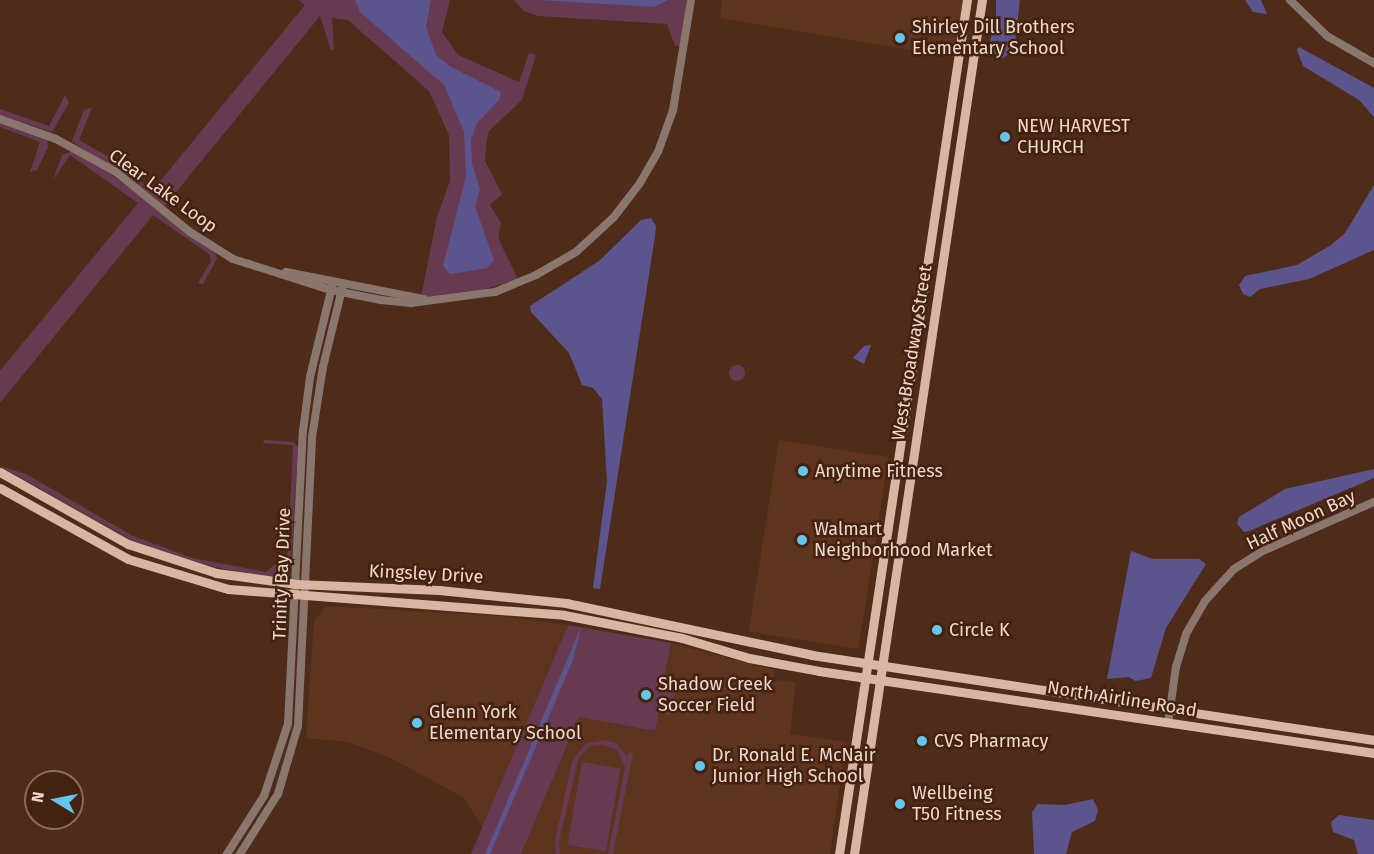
<!DOCTYPE html>
<html>
<head>
<meta charset="utf-8">
<style>
  body { margin:0 }
  #map { position:relative; width:1374px; height:854px; overflow:hidden; background:#4f2c1a; font-family:"Fira Sans",sans-serif }
  div>[style] { position:absolute }
  [style*='--x'] { left:calc(var(--x)*1px); top:calc(var(--y)*1px); width:calc(var(--w)*1px); rotate:calc(var(--a)*1deg) }
  .built>* { inset:0; background:#5e341e; transform-origin:0 0 }
  .green>* { inset:0; background:#683a52; transform-origin:0 0 }
  .round { border-radius:50% }
  .water>* { inset:0; background:#5c558d }
  .minor>* { height:8px; margin:-4px; padding:0 4px; transform-origin:4px; border-radius:4px; background:#89766d }
  .major>* { height:9px; margin:-4.5px; padding:0 4.5px; transform-origin:4.5px; border-radius:4.5px; background:#dab5a3 }
  .dots>* { width:16px; height:16px; translate:-50% -50%; box-sizing:border-box; border:3px solid #442210; border-radius:50% }
  span { translate:-50% -50%; white-space:nowrap; text-align:center; line-height:1.15; -webkit-text-stroke:5px #442210; paint-order:stroke }
  .poi-label { font-size:18px; color:#efd8cd }
  .left { translate:0 -50%; text-align:left }
  .street-label { font-size:18px; color:#efd8cd }
  .north { position:absolute; left:24px; top:770px; width:60px; height:60px; box-sizing:border-box; background:#442210; border:2px solid #886b5c; border-radius:50%; rotate:280deg; font-size:16px; font-weight:700; line-height:24px; text-align:center; color:#efd8cd }
  .north::after { content:''; display:block; margin:auto; width:21px; height:27px; background:#64c5ee; clip-path:polygon(50% 0,100% 100%,50% 72%,0 100%) }
</style>
</head>
<body>
<div id="map">
  <div class="built">
    <div style="clip-path:polygon(722px 0,964px 0,958px 58px,720px 18px)"></div>
    <div style="left:779px;top:440px;width:111px;height:194px;rotate:9deg"></div>
    <div style="clip-path:polygon(326px 606px,501px 616px,568px 625px,483px 828px,464px 798px,393px 759px,348px 742px,306px 738px,314px 621px)"></div>
    <div style="clip-path:polygon(671px 643px,774px 670px,774px 680px,796px 682px,790px 734px,846px 742px,830px 854px,521px 854px,579px 717px,655px 731px)"></div>
  </div>
  <div class="green">
    <div style="clip-path:polygon(299px 0,450px 0,442px 32px,458px 55px,519px 82px,529px 53px,536px 55px,522px 100px,489px 131px,486px 144px,485px 161px,502px 194px,490px 205px,501px 223px,498px 238px,518px 279px,468px 294px,421px 297px,437px 217px,450px 181px,449px 135px,429px 91px,348px 20px,332px 18px,334px 50px,331px 50px,320px 16px,163px 208px,72px 141px,84px 110px,92px 108px,79px 140px,112px 159px,152px 191px,305px 5px)"></div>
    <div style="clip-path:polygon(514px 0,687px 0,680px 46px,675px 46px,667px 24px,538px 16px,524px 11px)"></div>
    <div style="clip-path:polygon(65px 95px,69px 103px,52px 132px,0 115px,0 109px,49px 126px)"></div>
    <div style="clip-path:polygon(0 122px,47px 140px,48px 147px,37px 170px,30px 172px,40px 142px,0 127px)"></div>
    <div style="clip-path:polygon(73px 151px,112px 175px,214px 250px,217px 259px,203px 284px,198px 283px,211px 261px,209px 254px,153px 215px,0 403px,0 371px,138px 203px,70px 155px,53px 180px,62px 155px)"></div>
    <div class="round" style="left:729px;top:365px;width:16px;height:16px"></div>
    <div style="clip-path:polygon(264px 440px,293px 442px,298px 447px,290px 577px,249px 575px,191px 561px,131px 540px,0 466px,26px 474px,133px 536px,192px 558px,266px 572px,288px 553px,293px 445px,263px 443px)"></div>
    <div style="clip-path:polygon(568px 625px,671px 643px,663px 685px,676px 689px,670px 715px,659px 712px,655px 731px,579px 717px,521px 854px,471px 854px)"></div>
    <div style="clip-path:polygon(605px 740px,616px 743px,627px 757px,629px 752px,633px 753px,613px 854px,608px 854px,625px 767px,617px 750px,601px 745px,590px 746px,579px 757px,559px 841px,560px 854px,556px 854px,555px 841px,572px 761px,585px 744px)"></div>
    <div style="left:582px;top:762px;width:39px;height:84px;rotate:10deg"></div>
  </div>
  <div class="water">
    <div style="clip-path:polygon(355px 0,431px 0,426px 27px,436px 55px,451px 67px,501px 92px,499px 100px,477px 123px,471px 139px,472px 164px,480px 189px,475px 207px,494px 260px,487px 268px,450px 274px,443px 266px,466px 176px,464px 132px,444px 85px,360px 12px)"></div>
    <div style="clip-path:polygon(541px 0,668px 0,654px 7px)"></div>
    <div style="clip-path:polygon(996px 0,1020px 0,1014px 51px,1001px 59px,992px 54px,990px 41px,996px 20px)"></div>
    <div style="clip-path:polygon(1245px 0,1261px 0,1267px 14px,1253px 12px)"></div>
    <div style="clip-path:polygon(1299px 47px,1374px 88px,1374px 117px,1359px 100px,1303px 66px,1297px 50px)"></div>
    <div style="clip-path:polygon(1374px 185px,1374px 250px,1309px 279px,1260px 289px,1250px 297px,1243px 294px,1239px 285px,1245px 276px,1297px 265px,1331px 245px,1345px 233px)"></div>
    <div style="clip-path:polygon(651px 218px,656px 226px,655px 236px,600px 589px,593px 588px,607px 481px,602px 399px,593px 388px,582px 385px,569px 353px,531px 312px,530px 306px,599px 261px,641px 220px)"></div>
    <div style="clip-path:polygon(871px 345px,864px 364px,853px 358px,864px 346px)"></div>
    <div style="clip-path:polygon(1374px 469px,1374px 478px,1249px 531px,1244px 532px,1237px 524px,1239px 517px,1285px 489px)"></div>
    <div style="clip-path:polygon(1131px 551px,1153px 559px,1199px 559px,1206px 564px,1166px 628px,1151px 678px,1136px 681px,1128px 677px,1107px 679px)"></div>
    <div style="clip-path:polygon(581px 627px,573px 660px,490px 854px,485px 854px)"></div>
    <div style="clip-path:polygon(1093px 799px,1098px 810px,1095px 821px,1072px 832px,1066px 854px,1034px 854px,1032px 812px,1038px 804px,1065px 805px)"></div>
    <div style="clip-path:polygon(1339px 815px,1374px 820px,1374px 854px,1358px 854px,1354px 840px,1333px 832px,1331px 822px)"></div>
  </div>
  <div class="minor">
    <div style="--x:1290;--y:0;--w:52;--a:44.2"></div>
    <div style="--x:1327;--y:36;--w:54;--a:29.9"></div>
    <div style="--x:0;--y:119;--w:59;--a:19.7"></div>
    <div style="--x:56;--y:139;--w:68;--a:28.8"></div>
    <div style="--x:116;--y:172;--w:95;--a:39"></div>
    <div style="--x:190;--y:232;--w:51;--a:32.1"></div>
    <div style="--x:233;--y:259;--w:103;--a:17.6"></div>
    <div style="--x:331;--y:290;--w:51;--a:11.3"></div>
    <div style="--x:381;--y:300;--w:30;--a:6"></div>
    <div style="--x:411;--y:303;--w:85;--a:-7.5"></div>
    <div style="--x:495;--y:292;--w:44;--a:-22.5"></div>
    <div style="--x:536;--y:275;--w:46;--a:-29.9"></div>
    <div style="--x:576;--y:252;--w:52;--a:-42.6"></div>
    <div style="--x:614;--y:217;--w:43;--a:-52.6"></div>
    <div style="--x:640;--y:183;--w:36;--a:-60"></div>
    <div style="--x:658;--y:152;--w:45;--a:-70.3"></div>
    <div style="--x:673;--y:110;--w:111;--a:-80.7"></div>
    <div style="--x:286;--y:272;--w:141;--a:11.1"></div>
    <div style="--x:1168;--y:723;--w:57;--a:-81.9"></div>
    <div style="--x:1176;--y:667;--w:34;--a:-73"></div>
    <div style="--x:1186;--y:634;--w:38;--a:-60"></div>
    <div style="--x:1205;--y:601;--w:43;--a:-47.8"></div>
    <div style="--x:1234;--y:569;--w:36;--a:-32"></div>
    <div style="--x:1265;--y:550;--w:119;--a:-23.8"></div>
    <div style="--x:227;--y:854;--w:69;--a:-57.5"></div>
    <div style="--x:264;--y:796;--w:76;--a:-71.6"></div>
    <div style="--x:288;--y:724;--w:293;--a:-87.1"></div>
    <div style="--x:303;--y:431;--w:54;--a:-82.6"></div>
    <div style="--x:310;--y:377;--w:97;--a:-76.3"></div>
    <div style="--x:240;--y:854;--w:71;--a:-57.7"></div>
    <div style="--x:278;--y:794;--w:71;--a:-73.6"></div>
    <div style="--x:298;--y:726;--w:289;--a:-87.2"></div>
    <div style="--x:312;--y:437;--w:71;--a:-81.1"></div>
    <div style="--x:323;--y:367;--w:84;--a:-76.3"></div>
  </div>
  <div class="major">
    <div style="--x:0;--y:472;--w:147;--a:29.4"></div>
    <div style="--x:128;--y:544;--w:93;--a:18.2"></div>
    <div style="--x:216;--y:573;--w:81;--a:7.8"></div>
    <div style="--x:296;--y:584;--w:143;--a:2.4"></div>
    <div style="--x:439;--y:590;--w:128;--a:5.8"></div>
    <div style="--x:566;--y:603;--w:251;--a:11.9"></div>
    <div style="--x:812;--y:655;--w:568;--a:8.6"></div>
    <div style="--x:0;--y:488;--w:146;--a:29"></div>
    <div style="--x:128;--y:559;--w:104;--a:16.7"></div>
    <div style="--x:228;--y:589;--w:337;--a:4.4"></div>
    <div style="--x:564;--y:615;--w:120;--a:11"></div>
    <div style="--x:682;--y:638;--w:70;--a:16.6"></div>
    <div style="--x:749;--y:658;--w:71;--a:10.5"></div>
    <div style="--x:819;--y:671;--w:561;--a:8.4"></div>
    <div style="--x:839;--y:854;--w:864;--a:-81.48"></div>
    <div style="--x:854;--y:854;--w:864;--a:-81.48"></div>
  </div>
  <div class="dots">
    <div style="left:900px;top:38px;background:#64c5ee"></div>
    <div style="left:1005px;top:137px;background:#64c5ee"></div>
    <div style="left:803px;top:471px;background:#64c5ee"></div>
    <div style="left:802px;top:540px;background:#64c5ee"></div>
    <div style="left:937px;top:630px;background:#64c5ee"></div>
    <div style="left:646px;top:695px;background:#64c5ee"></div>
    <div style="left:417px;top:723px;background:#64c5ee"></div>
    <div style="left:922px;top:741px;background:#64c5ee"></div>
    <div style="left:700px;top:766px;background:#64c5ee"></div>
    <div style="left:900px;top:804px;background:#64c5ee"></div>
  </div>
  <div class="poi-label">
    <span class="left" style="left:912px;top:38px">Shirley Dill Brothers<br>Elementary School</span>
    <span class="left" style="left:1017px;top:137px">NEW HARVEST<br>CHURCH</span>
    <span class="left" style="left:815px;top:471px">Anytime Fitness</span>
    <span class="left" style="left:814px;top:540px">Walmart<br>Neighborhood Market</span>
    <span class="left" style="left:949px;top:630px">Circle K</span>
    <span class="left" style="left:658px;top:695px">Shadow Creek<br>Soccer Field</span>
    <span class="left" style="left:429px;top:723px">Glenn York<br>Elementary School</span>
    <span class="left" style="left:934px;top:741px">CVS Pharmacy</span>
    <span class="left" style="left:712px;top:766px">Dr. Ronald E. McNair<br>Junior High School</span>
    <span class="left" style="left:912px;top:804px">Wellbeing<br>T50 Fitness</span>
  </div>
  <div class="street-label">
    <span style="left:163px;top:191px;rotate:36deg">Clear Lake Loop</span>
    <span style="left:912px;top:353px;rotate:-81deg">West Broadway Street</span>
    <span style="left:1301px;top:520px;rotate:-25deg">Half Moon Bay</span>
    <span style="left:282px;top:574px;rotate:-88deg">Trinity Bay Drive</span>
    <span style="left:426px;top:574px;rotate:3deg">Kingsley Drive</span>
    <span style="left:1122px;top:699px;rotate:9deg">North Airline Road</span>
  </div>
  <div class="north">N</div>
</div>
</body>
</html>
